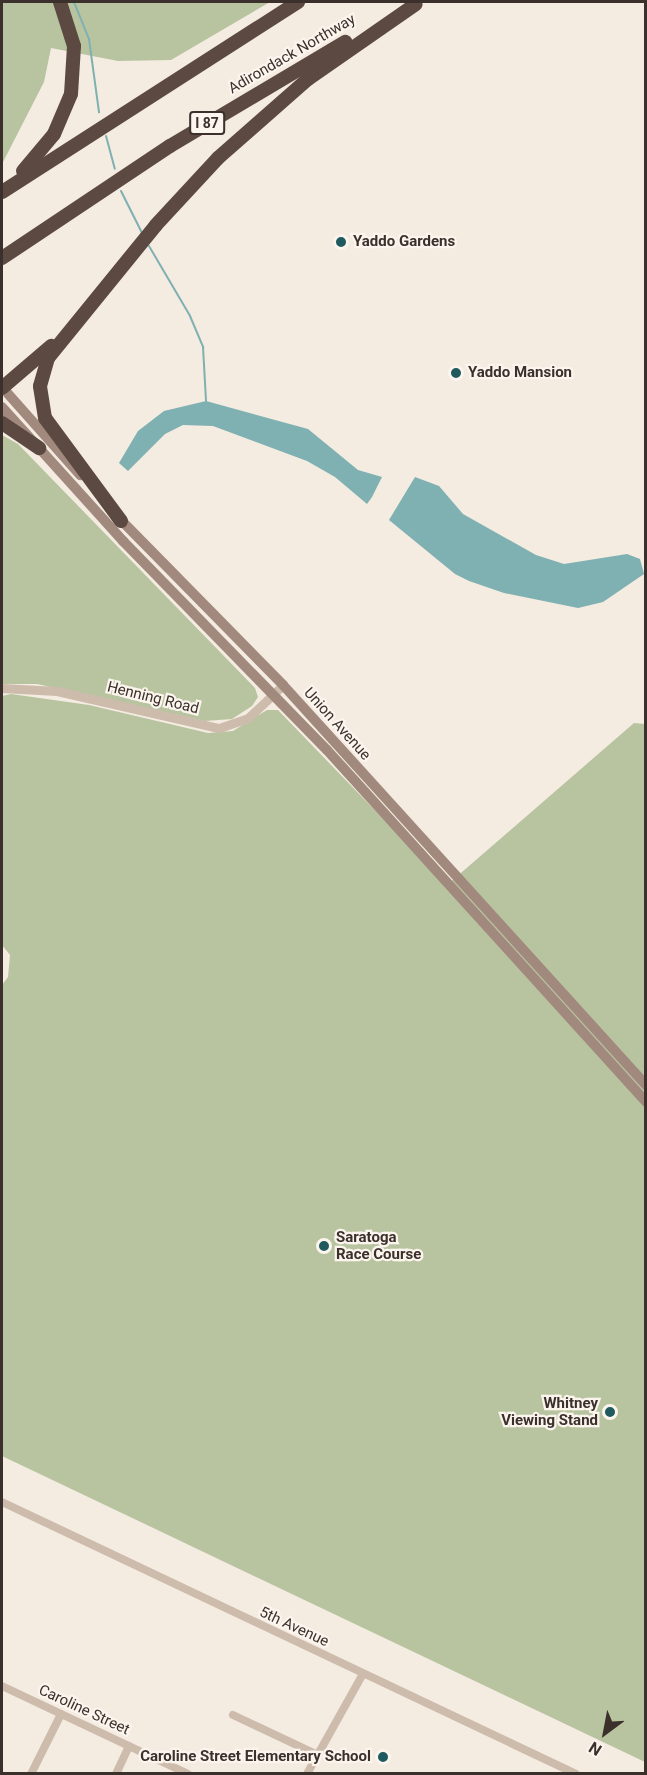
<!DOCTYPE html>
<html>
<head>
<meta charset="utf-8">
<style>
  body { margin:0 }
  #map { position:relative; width:647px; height:1775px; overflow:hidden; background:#f4ebe1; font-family:Roboto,sans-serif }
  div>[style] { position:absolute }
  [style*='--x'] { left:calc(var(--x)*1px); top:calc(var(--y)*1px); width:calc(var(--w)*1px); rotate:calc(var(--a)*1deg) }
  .green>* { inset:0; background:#b8c4a0 }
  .water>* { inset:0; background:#7fb0b2 }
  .stream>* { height:2px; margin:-1px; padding:0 1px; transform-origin:1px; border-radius:1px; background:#7fb0b2 }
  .minor>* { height:8px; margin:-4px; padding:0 4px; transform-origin:4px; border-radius:4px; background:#cdbbac }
  .tertiary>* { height:9px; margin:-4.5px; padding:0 4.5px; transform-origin:4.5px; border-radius:4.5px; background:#cdbbac }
  .secondary>* { height:10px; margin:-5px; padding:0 5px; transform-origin:5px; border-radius:5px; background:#a18a7d }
  .motorway>* { height:14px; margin:-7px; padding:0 7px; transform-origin:7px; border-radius:7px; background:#5c4a42 }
  .dots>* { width:16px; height:16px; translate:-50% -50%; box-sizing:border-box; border:3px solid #fbf5ee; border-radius:50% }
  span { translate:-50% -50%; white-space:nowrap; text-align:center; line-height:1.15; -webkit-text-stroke:4.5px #fbf5ee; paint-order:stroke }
  .shield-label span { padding:2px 4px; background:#fbf5ee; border:2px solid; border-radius:4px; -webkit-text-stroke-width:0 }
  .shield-label { font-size:14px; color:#3b302b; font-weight:700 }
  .street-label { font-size:15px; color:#3b302b }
  .poi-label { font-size:15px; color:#3b302b; font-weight:700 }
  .left { translate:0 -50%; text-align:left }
  .right { translate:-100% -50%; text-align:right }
  .frame { position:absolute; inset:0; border:3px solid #3b302b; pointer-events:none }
  .north { position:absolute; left:575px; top:1703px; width:60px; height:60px; -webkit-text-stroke:4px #fbf5ee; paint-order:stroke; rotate:212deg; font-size:16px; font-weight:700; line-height:24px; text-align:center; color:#3b302b }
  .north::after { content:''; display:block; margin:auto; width:21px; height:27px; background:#3b302b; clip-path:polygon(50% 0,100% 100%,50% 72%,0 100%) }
</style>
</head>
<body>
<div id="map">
  <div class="green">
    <div style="clip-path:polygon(2px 2px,270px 2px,171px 60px,118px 61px,51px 48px,44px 82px,2px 164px)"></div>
    <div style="clip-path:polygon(2px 435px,18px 444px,255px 688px,258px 697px,252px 706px,232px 719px,205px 721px,37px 684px,2px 684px)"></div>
    <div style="clip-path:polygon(11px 694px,89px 705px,208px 733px,233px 731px,267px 710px,278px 710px,447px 885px,634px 723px,645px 724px,645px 1762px,2px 1456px,2px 985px,8px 977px,10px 955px,2px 945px,2px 696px)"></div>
  </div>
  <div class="water">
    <div style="clip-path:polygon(206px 401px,308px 429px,358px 470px,382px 477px,372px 497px,367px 504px,335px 477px,307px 461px,213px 426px,183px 425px,165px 434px,128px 471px,119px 463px,138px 431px,164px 411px)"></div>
    <div style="clip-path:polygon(415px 477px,439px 486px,463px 514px,536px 555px,564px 564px,627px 554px,640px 559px,644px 574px,603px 602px,578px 608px,504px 593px,469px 581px,455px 574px,389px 520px)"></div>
  </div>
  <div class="stream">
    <div style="--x:74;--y:2;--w:40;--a:68"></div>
    <div style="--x:89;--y:39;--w:74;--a:82.2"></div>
    <div style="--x:106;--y:136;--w:34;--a:75"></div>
    <div style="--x:121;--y:191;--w:47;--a:63.4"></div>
    <div style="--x:149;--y:246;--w:81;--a:59.6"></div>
    <div style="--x:190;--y:316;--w:34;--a:67"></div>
    <div style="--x:203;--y:347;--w:54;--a:86.8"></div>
  </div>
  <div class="minor">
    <div style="--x:2;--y:1502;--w:635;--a:25.35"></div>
    <div style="--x:2;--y:1686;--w:206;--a:25.3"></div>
    <div style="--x:233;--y:1715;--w:94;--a:25.2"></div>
    <div style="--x:31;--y:1774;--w:67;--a:-63.4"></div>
    <div style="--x:116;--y:1774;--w:31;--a:-65"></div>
    <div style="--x:307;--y:1774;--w:115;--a:-60.8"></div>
  </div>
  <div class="tertiary">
    <div style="--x:2;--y:688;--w:55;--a:3.1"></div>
    <div style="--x:57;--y:691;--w:166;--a:12.9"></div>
    <div style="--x:219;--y:728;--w:31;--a:-19"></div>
    <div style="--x:248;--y:718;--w:48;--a:-43.3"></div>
  </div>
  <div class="secondary">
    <div style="--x:2;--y:387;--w:118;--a:48.4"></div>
    <div style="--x:2;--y:407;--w:181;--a:47.9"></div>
    <div style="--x:123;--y:541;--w:292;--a:45.7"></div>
    <div style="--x:327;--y:750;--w:475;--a:47.8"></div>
    <div style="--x:117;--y:516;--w:237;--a:45.5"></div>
    <div style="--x:283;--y:685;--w:540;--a:47.78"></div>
  </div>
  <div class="motorway">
    <div style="--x:23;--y:171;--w:48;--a:-50"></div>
    <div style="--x:54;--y:134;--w:43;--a:-67"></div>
    <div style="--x:71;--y:94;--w:48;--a:-86.4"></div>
    <div style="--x:74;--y:46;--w:46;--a:-107.7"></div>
    <div style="--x:2;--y:192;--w:352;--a:-32.7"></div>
    <div style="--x:2;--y:258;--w:202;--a:-33.7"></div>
    <div style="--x:170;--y:146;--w:204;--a:-30.7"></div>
    <div style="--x:2;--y:388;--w:65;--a:-40.6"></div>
    <div style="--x:2;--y:423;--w:45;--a:34"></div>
    <div style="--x:121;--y:521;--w:128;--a:-126.4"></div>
    <div style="--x:45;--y:418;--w:32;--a:-99"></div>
    <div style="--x:40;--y:386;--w:29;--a:-74"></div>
    <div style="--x:48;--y:358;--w:171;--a:-50.9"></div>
    <div style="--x:156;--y:225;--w:91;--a:-47.2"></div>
    <div style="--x:218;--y:158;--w:120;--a:-41.3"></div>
    <div style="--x:308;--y:79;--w:131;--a:-34.8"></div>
  </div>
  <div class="dots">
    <div style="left:341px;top:242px;background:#1f5a5e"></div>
    <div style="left:456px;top:373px;background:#1f5a5e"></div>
    <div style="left:324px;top:1246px;background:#1f5a5e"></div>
    <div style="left:610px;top:1412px;background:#1f5a5e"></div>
    <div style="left:383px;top:1757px;background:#1f5a5e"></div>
  </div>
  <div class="shield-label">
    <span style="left:207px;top:123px">I 87</span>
  </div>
  <div class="street-label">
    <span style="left:292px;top:54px;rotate:-30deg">Adirondack Northway</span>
    <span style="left:153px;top:698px;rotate:14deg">Henning Road</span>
    <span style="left:337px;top:724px;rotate:48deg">Union Avenue</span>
    <span style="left:294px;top:1627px;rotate:25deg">5th Avenue</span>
    <span style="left:84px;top:1710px;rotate:25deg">Caroline Street</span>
  </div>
  <div class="poi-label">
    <span class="left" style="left:353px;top:242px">Yaddo Gardens</span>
    <span class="left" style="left:468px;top:373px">Yaddo Mansion</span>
    <span class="left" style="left:336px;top:1246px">Saratoga<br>Race Course</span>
    <span class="right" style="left:598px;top:1412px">Whitney<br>Viewing Stand</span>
    <span class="right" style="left:371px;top:1757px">Caroline Street Elementary School</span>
  </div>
  <div class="frame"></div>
  <div class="north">N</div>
</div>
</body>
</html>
